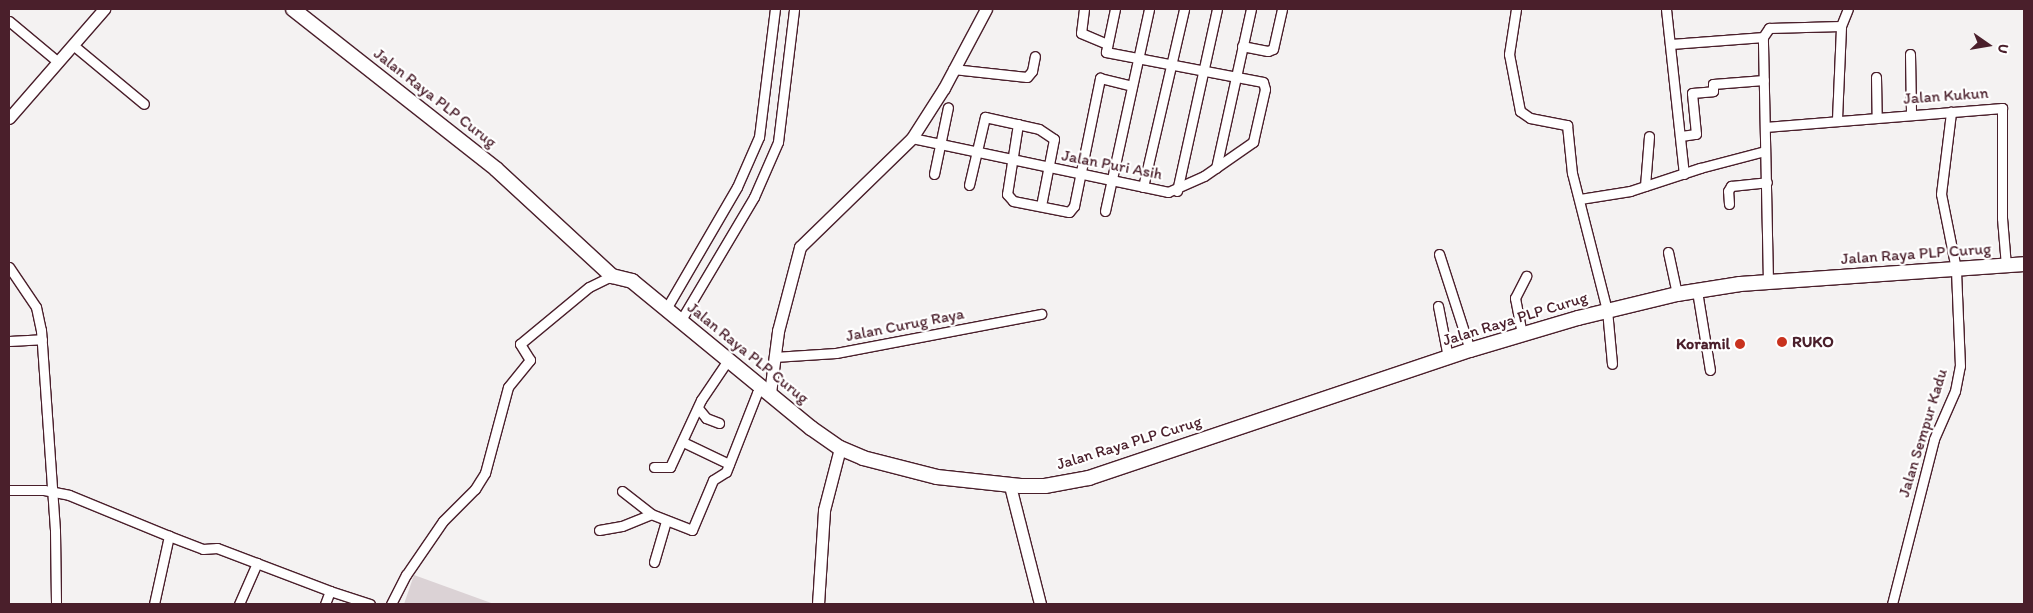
<!DOCTYPE html>
<html>
<head>
<meta charset="utf-8">
<style>
  body { margin:0 }
  #map { position:relative; width:2033px; height:613px; overflow:hidden; background:#f4f2f2; font-family:Itim,sans-serif }
  div>[style] { position:absolute }
  [style*='--x'] { left:calc(var(--x)*1px); top:calc(var(--y)*1px); width:calc(var(--w)*1px); rotate:calc(var(--a)*1deg) }
  .green>* { inset:0; background:#dbd2d5 }
  .roads { filter:drop-shadow(1px 0 #4a1f2b) drop-shadow(-1px 0 #4a1f2b) drop-shadow(0 1px #4a1f2b) drop-shadow(0 -1px #4a1f2b) }
  .street>* { height:9px; margin:-4.5px; padding:0 4.5px; transform-origin:4.5px; border-radius:4.5px; background:#fff }
  .secondary>* { height:11px; margin:-5.5px; padding:0 5.5px; transform-origin:5.5px; border-radius:5.5px; background:#fff }
  .primary>* { height:14px; margin:-7px; padding:0 7px; transform-origin:7px; border-radius:7px; background:#fff }
  .dots>* { width:14px; height:14px; translate:-50% -50%; box-sizing:border-box; border:2px solid #fff; border-radius:50% }
  span { translate:-50% -50%; white-space:nowrap; text-align:center; line-height:1.15; -webkit-text-stroke:4.5px #fff; paint-order:stroke }
  .street-label { font-size:16px; color:#4a1f2b }
  .poi-label { font-size:16px; color:#4a1f2b; font-weight:700 }
  .left { translate:0 -50%; text-align:left }
  .right { translate:-100% -50%; text-align:right }
  .frame { position:absolute; inset:0; border:10px solid #4a1f2b; pointer-events:none }
  .north { position:absolute; left:1963px; top:20px; width:50px; height:50px; -webkit-text-stroke:4px #fff; paint-order:stroke; rotate:103deg; font-size:14px; font-weight:700; line-height:20px; text-align:center; color:#4a1f2b }
  .north::after { content:''; display:block; margin:auto; width:18px; height:22px; background:#4a1f2b; clip-path:polygon(50% 0,100% 100%,50% 72%,0 100%) }
</style>
</head>
<body>
<div id="map">
  <div class="green">
    <div style="clip-path:polygon(414px 575px,494px 604px,404px 604px)"></div>
  </div>
  <div class="roads">
    <div class="street">
      <div style="--x:1084;--y:9;--w:24;--a:97"></div>
      <div style="--x:1081;--y:33;--w:28;--a:23"></div>
      <div style="--x:1516;--y:9;--w:46;--a:98.8"></div>
      <div style="--x:1509;--y:54;--w:58;--a:79.1"></div>
      <div style="--x:1520;--y:111;--w:12;--a:35"></div>
      <div style="--x:1530;--y:118;--w:38;--a:11"></div>
      <div style="--x:1567;--y:125;--w:48;--a:84.1"></div>
      <div style="--x:1572;--y:173;--w:141;--a:75.7"></div>
      <div style="--x:1607;--y:310;--w:54;--a:84.7"></div>
      <div style="--x:1666;--y:9;--w:166;--a:83.8"></div>
      <div style="--x:9;--y:21;--w:64;--a:39.9"></div>
      <div style="--x:1672;--y:44;--w:91;--a:-4.4"></div>
      <div style="--x:73;--y:45;--w:92;--a:39.7"></div>
      <div style="--x:1242;--y:46;--w:26;--a:11"></div>
      <div style="--x:1268;--y:51;--w:5;--a:-22"></div>
      <div style="--x:1273;--y:49;--w:41;--a:-77.3"></div>
      <div style="--x:1910;--y:54;--w:59;--a:89"></div>
      <div style="--x:953;--y:69;--w:74;--a:6.2"></div>
      <div style="--x:1027;--y:77;--w:8;--a:-50"></div>
      <div style="--x:1032;--y:71;--w:15;--a:-79"></div>
      <div style="--x:1876;--y:77;--w:39;--a:89"></div>
      <div style="--x:1837;--y:119;--w:93;--a:-87.5"></div>
      <div style="--x:1018;--y:124;--w:71;--a:98.9"></div>
      <div style="--x:1007;--y:194;--w:9;--a:49"></div>
      <div style="--x:1013;--y:201;--w:57;--a:11.1"></div>
      <div style="--x:1069;--y:212;--w:8;--a:-50"></div>
      <div style="--x:1074;--y:206;--w:131;--a:-78.5"></div>
      <div style="--x:1100;--y:78;--w:33;--a:14"></div>
      <div style="--x:1765;--y:127;--w:238;--a:-4.6"></div>
      <div style="--x:2002;--y:108;--w:110;--a:90"></div>
      <div style="--x:2002;--y:218;--w:48;--a:85.2"></div>
      <div style="--x:1681;--y:136;--w:15;--a:-8"></div>
      <div style="--x:1696;--y:134;--w:41;--a:-95.6"></div>
      <div style="--x:1692;--y:93;--w:21;--a:-5"></div>
      <div style="--x:1713;--y:91;--w:7;--a:-90"></div>
      <div style="--x:1713;--y:84;--w:51;--a:-4.5"></div>
      <div style="--x:912;--y:138;--w:262;--a:11.9"></div>
      <div style="--x:1168;--y:192;--w:39;--a:-24"></div>
      <div style="--x:1204;--y:176;--w:60;--a:-34.8"></div>
      <div style="--x:1253;--y:142;--w:54;--a:-77.2"></div>
      <div style="--x:1265;--y:89;--w:7;--a:-106"></div>
      <div style="--x:1263;--y:82;--w:160;--a:-169.2"></div>
      <div style="--x:1106;--y:52;--w:44;--a:-78.2"></div>
      <div style="--x:1216;--y:168;--w:163;--a:-77.6"></div>
      <div style="--x:934;--y:174;--w:68;--a:-78.2"></div>
      <div style="--x:969;--y:185;--w:70;--a:-76.8"></div>
      <div style="--x:985;--y:117;--w:55;--a:12.5"></div>
      <div style="--x:1039;--y:129;--w:18;--a:34"></div>
      <div style="--x:1054;--y:139;--w:68;--a:101"></div>
      <div style="--x:1645;--y:186;--w:50;--a:-85.4"></div>
      <div style="--x:1143;--y:187;--w:183;--a:-77"></div>
      <div style="--x:1177;--y:191;--w:186;--a:-77.6"></div>
      <div style="--x:1580;--y:199;--w:51;--a:-9.1"></div>
      <div style="--x:1630;--y:191;--w:74;--a:-18.2"></div>
      <div style="--x:1700;--y:168;--w:67;--a:-14.7"></div>
      <div style="--x:1729;--y:204;--w:13;--a:-94"></div>
      <div style="--x:1728;--y:191;--w:6;--a:-59"></div>
      <div style="--x:1731;--y:186;--w:36;--a:-6"></div>
      <div style="--x:1105;--y:211;--w:207;--a:-77.7"></div>
      <div style="--x:1668;--y:252;--w:43;--a:77.9"></div>
      <div style="--x:1439;--y:254;--w:101;--a:72.1"></div>
      <div style="--x:9;--y:267;--w:48;--a:56"></div>
      <div style="--x:36;--y:307;--w:24;--a:78"></div>
      <div style="--x:41;--y:330;--w:201;--a:86"></div>
      <div style="--x:55;--y:531;--w:73;--a:89.2"></div>
      <div style="--x:1768;--y:282;--w:245;--a:-91.2"></div>
      <div style="--x:1763;--y:37;--w:11;--a:-56"></div>
      <div style="--x:1769;--y:28;--w:72;--a:-1.6"></div>
      <div style="--x:1841;--y:26;--w:18;--a:-68"></div>
      <div style="--x:1697;--y:291;--w:80;--a:80.7"></div>
      <div style="--x:1438;--y:306;--w:52;--a:78.9"></div>
      <div style="--x:666;--y:309;--w:141;--a:-59.8"></div>
      <div style="--x:737;--y:187;--w:55;--a:-66.3"></div>
      <div style="--x:759;--y:137;--w:129;--a:-82.9"></div>
      <div style="--x:681;--y:320;--w:143;--a:-59.3"></div>
      <div style="--x:754;--y:197;--w:60;--a:-66.4"></div>
      <div style="--x:778;--y:142;--w:134;--a:-83.1"></div>
      <div style="--x:1522;--y:334;--w:37;--a:-101"></div>
      <div style="--x:1515;--y:298;--w:25;--a:-63"></div>
      <div style="--x:9;--y:341;--w:33;--a:-3"></div>
      <div style="--x:774;--y:357;--w:62;--a:-3.7"></div>
      <div style="--x:836;--y:353;--w:209;--a:-10.8"></div>
      <div style="--x:698;--y:408;--w:13;--a:51"></div>
      <div style="--x:706;--y:418;--w:14;--a:21"></div>
      <div style="--x:683;--y:442;--w:51;--a:25.6"></div>
      <div style="--x:654;--y:467;--w:16;--a:0"></div>
      <div style="--x:670;--y:467;--w:74;--a:-65.2"></div>
      <div style="--x:701;--y:400;--w:48;--a:-56"></div>
      <div style="--x:9;--y:490;--w:35;--a:0"></div>
      <div style="--x:44;--y:490;--w:25;--a:11"></div>
      <div style="--x:69;--y:495;--w:108;--a:22.3"></div>
      <div style="--x:169;--y:536;--w:36;--a:21"></div>
      <div style="--x:203;--y:549;--w:14;--a:-4"></div>
      <div style="--x:217;--y:548;--w:121;--a:20.8"></div>
      <div style="--x:622;--y:491;--w:37;--a:38"></div>
      <div style="--x:651;--y:514;--w:44;--a:21.3"></div>
      <div style="--x:692;--y:530;--w:54;--a:-67.2"></div>
      <div style="--x:713;--y:480;--w:15;--a:-32"></div>
      <div style="--x:726;--y:472;--w:85;--a:-68.6"></div>
      <div style="--x:757;--y:393;--w:8;--a:-45"></div>
      <div style="--x:599;--y:530;--w:23;--a:-10"></div>
      <div style="--x:622;--y:526;--w:31;--a:-22"></div>
      <div style="--x:654;--y:562;--w:43;--a:-73.7"></div>
      <div style="--x:154;--y:604;--w:70;--a:-77.6"></div>
      <div style="--x:239;--y:604;--w:45;--a:-66.3"></div>
      <div style="--x:325;--y:604;--w:14;--a:-69"></div>
      <div style="--x:330;--y:591;--w:42;--a:18"></div>
      <div style="--x:391;--y:604;--w:33;--a:-63"></div>
      <div style="--x:406;--y:575;--w:65;--a:-55.6"></div>
      <div style="--x:443;--y:521;--w:45;--a:-45"></div>
      <div style="--x:475;--y:489;--w:19;--a:-58"></div>
      <div style="--x:485;--y:473;--w:89;--a:-75"></div>
      <div style="--x:508;--y:387;--w:35;--a:-51"></div>
      <div style="--x:530;--y:360;--w:19;--a:-122"></div>
      <div style="--x:520;--y:344;--w:89;--a:-39.6"></div>
      <div style="--x:589;--y:287;--w:25;--a:-26"></div>
      <div style="--x:1892;--y:604;--w:170;--a:-75.7"></div>
      <div style="--x:1934;--y:439;--w:52;--a:-66.4"></div>
      <div style="--x:1955;--y:391;--w:25;--a:-79"></div>
      <div style="--x:1960;--y:366;--w:97;--a:-92.4"></div>
      <div style="--x:1956;--y:269;--w:76;--a:-101.3"></div>
      <div style="--x:1941;--y:194;--w:83;--a:-83"></div>
    </div>
    <div class="secondary">
      <div style="--x:9;--y:118;--w:145;--a:-48.9"></div>
      <div style="--x:770;--y:393;--w:63;--a:-82.6"></div>
      <div style="--x:778;--y:331;--w:87;--a:-75.3"></div>
      <div style="--x:800;--y:247;--w:156;--a:-44.2"></div>
      <div style="--x:912;--y:138;--w:59;--a:-57.4"></div>
      <div style="--x:944;--y:88;--w:89;--a:-62"></div>
      <div style="--x:1010;--y:486;--w:122;--a:75.7"></div>
      <div style="--x:818;--y:604;--w:94;--a:-86.3"></div>
      <div style="--x:824;--y:510;--w:64;--a:-75.5"></div>
    </div>
    <div class="primary">
      <div style="--x:293;--y:9;--w:258;--a:38.2"></div>
      <div style="--x:496;--y:169;--w:158;--a:42.7"></div>
      <div style="--x:612;--y:276;--w:21;--a:14"></div>
      <div style="--x:632;--y:281;--w:232;--a:39.4"></div>
      <div style="--x:811;--y:428;--w:35;--a:35"></div>
      <div style="--x:840;--y:448;--w:25;--a:23"></div>
      <div style="--x:863;--y:458;--w:76;--a:14.4"></div>
      <div style="--x:937;--y:477;--w:84;--a:6.1"></div>
      <div style="--x:1021;--y:486;--w:24;--a:0"></div>
      <div style="--x:1045;--y:486;--w:45;--a:-10.3"></div>
      <div style="--x:1089;--y:478;--w:402;--a:-18.6"></div>
      <div style="--x:1470;--y:350;--w:113;--a:-16.5"></div>
      <div style="--x:1578;--y:318;--w:102;--a:-13.6"></div>
      <div style="--x:1677;--y:294;--w:64;--a:-9"></div>
      <div style="--x:1740;--y:284;--w:285;--a:-4"></div>
    </div>
  </div>
  <div class="dots">
    <div style="left:1782px;top:342px;background:#c8321e"></div>
    <div style="left:1740px;top:344px;background:#c8321e"></div>
  </div>
  <div class="street-label">
    <span style="left:1946px;top:96px;rotate:-4deg">Jalan Kukun</span>
    <span style="left:435px;top:98px;rotate:38deg">Jalan Raya PLP Curug</span>
    <span style="left:1112px;top:165px;rotate:11deg">Jalan Puri Asih</span>
    <span style="left:1916px;top:254px;rotate:-4deg">Jalan Raya PLP Curug</span>
    <span style="left:1515px;top:319px;rotate:-17deg">Jalan Raya PLP Curug</span>
    <span style="left:905px;top:325px;rotate:-11deg">Jalan Curug Raya</span>
    <span style="left:748px;top:353px;rotate:39deg">Jalan Raya PLP Curug</span>
    <span style="left:1923px;top:433px;rotate:-73deg">Jalan Sempur Kadu</span>
    <span style="left:1129px;top:443px;rotate:-17deg">Jalan Raya PLP Curug</span>
  </div>
  <div class="poi-label">
    <span class="left" style="left:1792px;top:342px">RUKO</span>
    <span class="right" style="left:1730px;top:344px">Koramil</span>
  </div>
  <div class="frame"></div>
  <div class="north">U</div>
</div>
</body>
</html>
